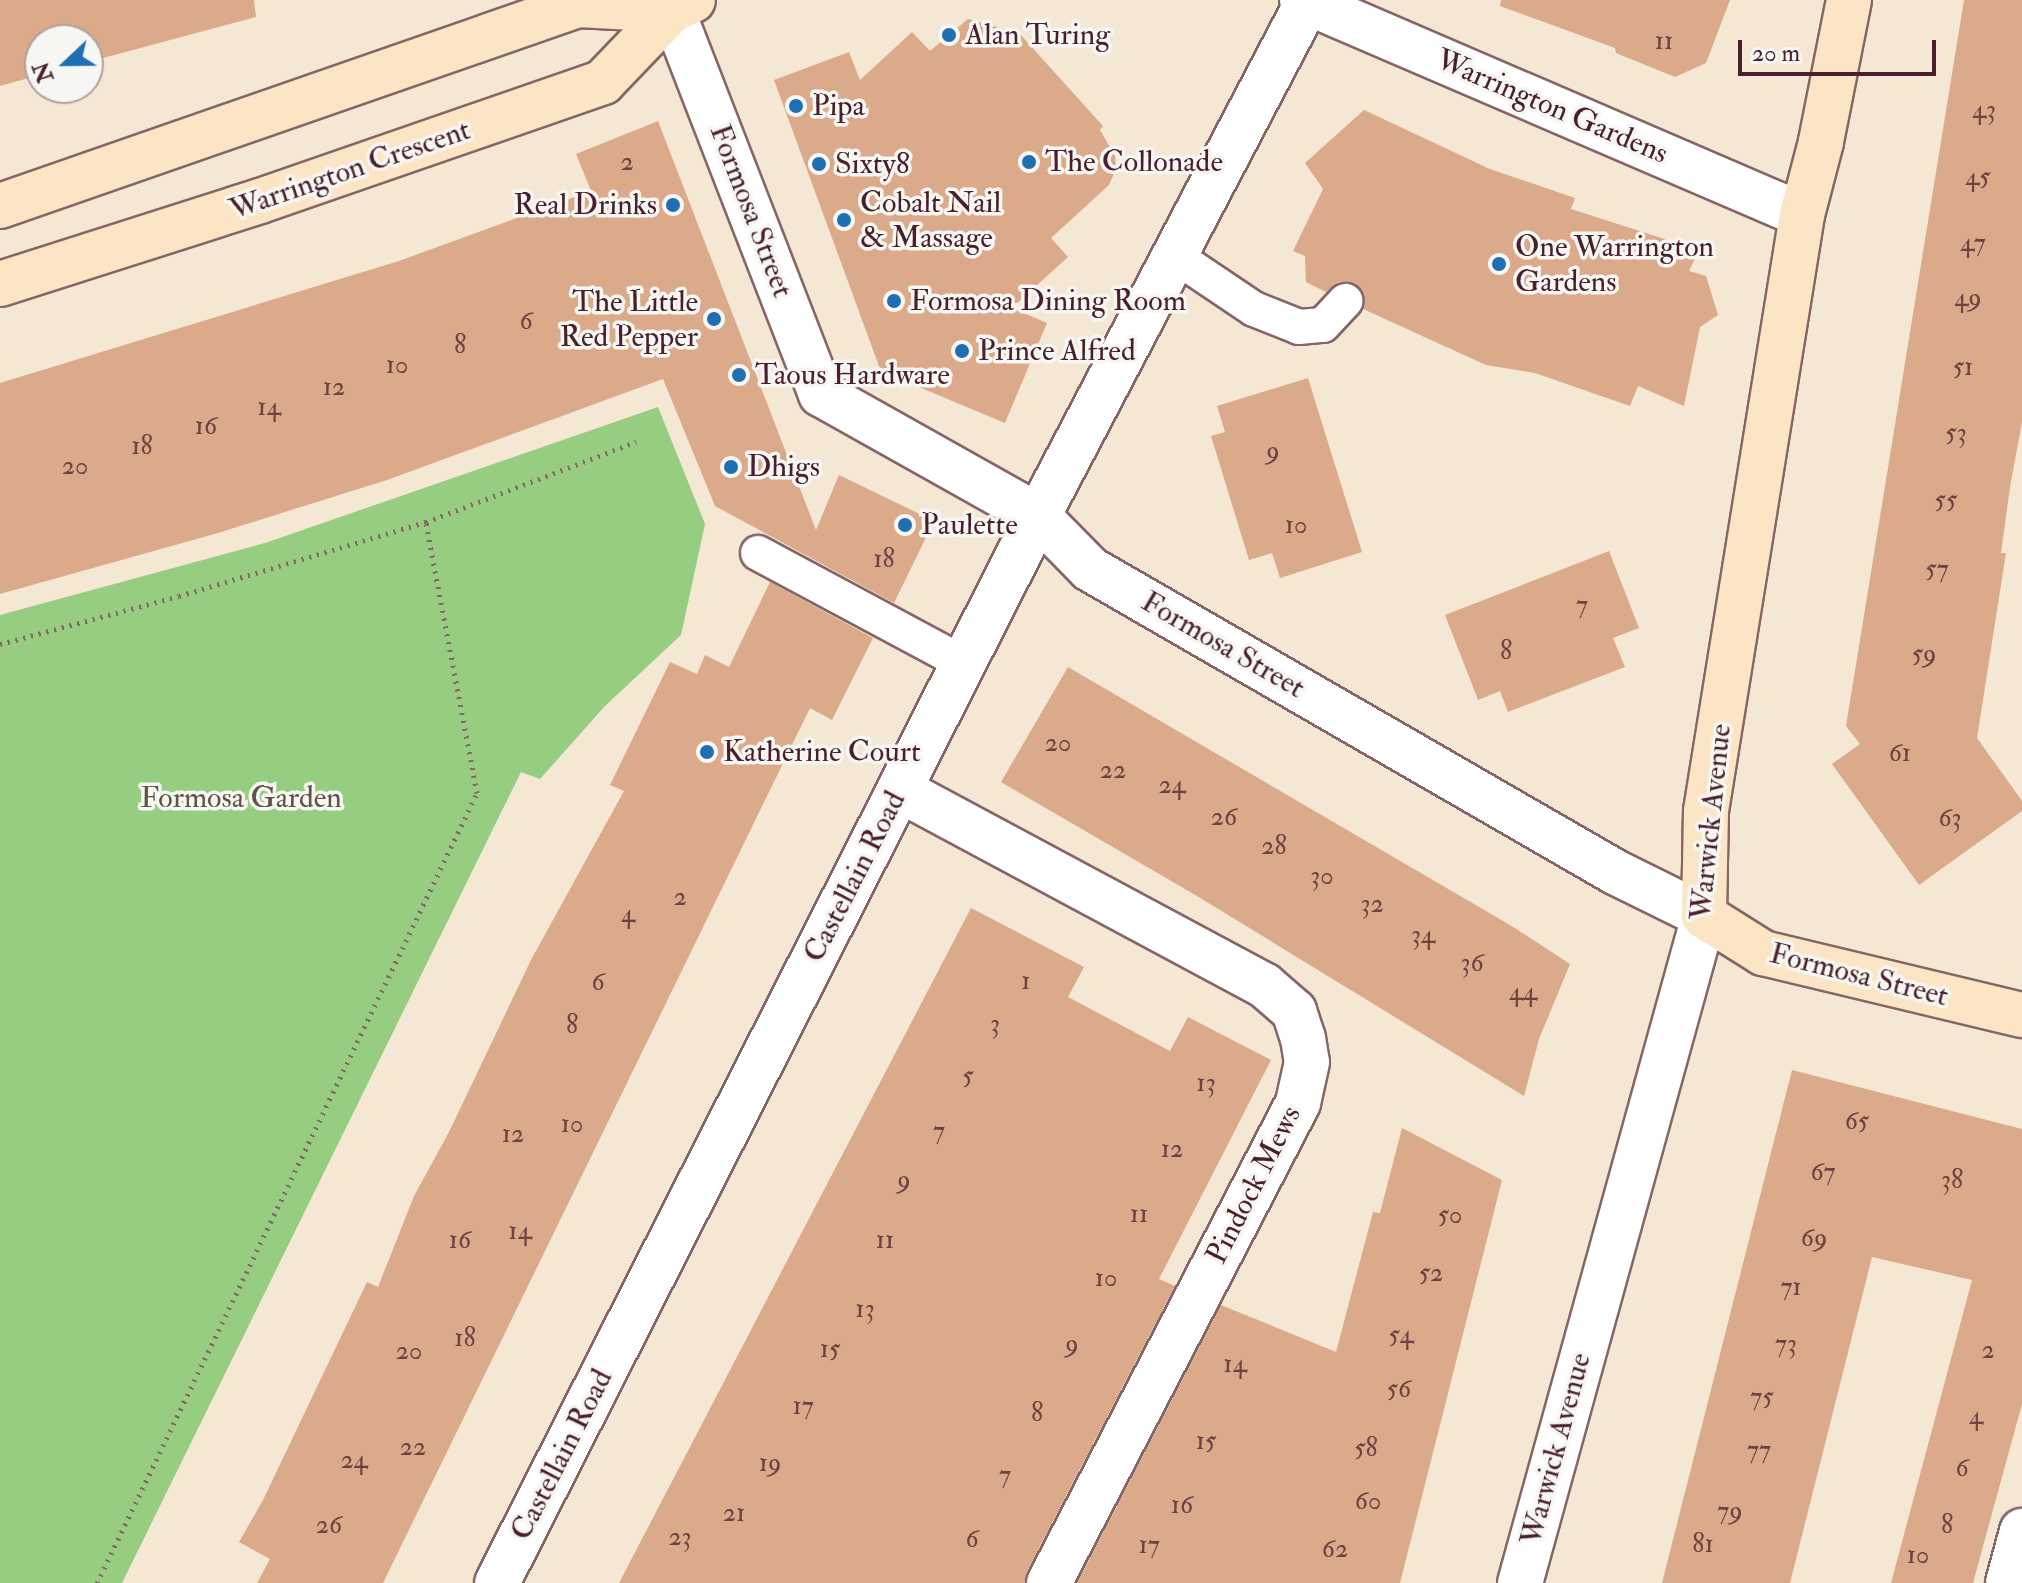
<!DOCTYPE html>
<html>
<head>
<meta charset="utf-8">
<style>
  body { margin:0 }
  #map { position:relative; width:2022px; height:1583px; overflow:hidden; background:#f4e7d4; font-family:"IM FELL Double Pica",serif }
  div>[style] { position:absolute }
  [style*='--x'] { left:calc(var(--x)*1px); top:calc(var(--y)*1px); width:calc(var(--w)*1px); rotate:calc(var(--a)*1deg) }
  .green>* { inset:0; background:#96cd80 }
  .building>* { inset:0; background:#dbaa8a }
  .path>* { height:5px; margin-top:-2.5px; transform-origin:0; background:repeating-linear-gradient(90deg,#866566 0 2px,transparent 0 8px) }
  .roads { filter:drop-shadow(2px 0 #866566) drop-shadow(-2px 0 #866566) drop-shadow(0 2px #866566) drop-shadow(0 -2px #866566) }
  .lane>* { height:34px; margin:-17px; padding:0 17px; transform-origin:17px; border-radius:17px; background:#fff }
  .street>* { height:44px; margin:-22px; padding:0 22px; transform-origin:22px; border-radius:22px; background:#fff }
  .secondary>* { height:44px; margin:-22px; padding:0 22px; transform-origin:22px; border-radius:22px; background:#fce5c4 }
  .dots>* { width:22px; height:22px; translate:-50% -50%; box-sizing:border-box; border:4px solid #f6f6f2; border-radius:50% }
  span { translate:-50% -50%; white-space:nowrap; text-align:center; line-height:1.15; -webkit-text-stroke:7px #f6f6f2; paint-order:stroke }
  .number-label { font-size:26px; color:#6e4243 }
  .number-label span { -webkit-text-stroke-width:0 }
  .poi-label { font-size:30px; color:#4a1f2b }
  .left { translate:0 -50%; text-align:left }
  .right { translate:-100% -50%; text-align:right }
  .street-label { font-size:30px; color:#4a1f2b }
  .park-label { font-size:30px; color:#615344 }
  .north { position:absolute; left:24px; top:24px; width:80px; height:80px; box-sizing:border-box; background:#f6f6f2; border:2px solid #b1a0a2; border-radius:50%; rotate:248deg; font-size:22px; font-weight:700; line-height:32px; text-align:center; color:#4a1f2b }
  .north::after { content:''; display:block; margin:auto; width:28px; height:36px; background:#1f6fb2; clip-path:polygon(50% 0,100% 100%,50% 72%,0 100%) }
  .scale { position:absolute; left:1738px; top:40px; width:198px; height:36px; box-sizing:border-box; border:4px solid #4a1f2b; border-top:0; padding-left:10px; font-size:24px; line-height:28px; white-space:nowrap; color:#4a1f2b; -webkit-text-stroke:6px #f6f6f2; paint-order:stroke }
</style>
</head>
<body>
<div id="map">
  <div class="green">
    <div style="clip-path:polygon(658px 407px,705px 524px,681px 635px,605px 706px,540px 779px,521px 772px,122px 1583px,0 1583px,0 615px,265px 543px)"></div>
  </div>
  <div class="building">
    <div style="clip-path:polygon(0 0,254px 0,256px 17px,88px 62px,88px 40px,40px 40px,40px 75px,0 86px)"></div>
    <div style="clip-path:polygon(1501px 0,1730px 0,1706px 63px,1675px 77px,1616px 53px,1615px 48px,1500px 6px)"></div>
    <div style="clip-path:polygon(1964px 0,2022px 0,2022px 422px,2010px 487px,2001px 553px,2006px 553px,1977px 738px,2022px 801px,2022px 811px,1919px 885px,1832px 764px,1860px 744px,1846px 726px)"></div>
    <div style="clip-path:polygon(968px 19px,1019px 33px,1103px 126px,1100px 130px,1115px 156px,1116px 169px,1109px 185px,1051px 238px,1068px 257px,1012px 308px,1047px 323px,1005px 423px,895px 377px,883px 377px,774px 80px,849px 52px,860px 80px,912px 32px,930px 51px)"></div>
    <div style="clip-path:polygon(1364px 110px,1490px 169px,1575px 198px,1571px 209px,1699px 250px,1689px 271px,1706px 276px,1718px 315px,1700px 327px,1684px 406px,1638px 386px,1630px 406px,1535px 373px,1486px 365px,1363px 309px,1364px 294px,1350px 282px,1338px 282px,1326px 292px,1306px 282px,1305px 256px,1293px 251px,1323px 189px,1305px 163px)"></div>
    <div style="clip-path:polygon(658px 121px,816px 530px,839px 475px,934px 521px,894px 603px,715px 506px,663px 379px,387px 480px,218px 533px,0 594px,0 383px,399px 261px,591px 191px,576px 154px)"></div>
    <div style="clip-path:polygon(1308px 378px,1362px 552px,1280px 578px,1272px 553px,1249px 560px,1211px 436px,1225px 432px,1217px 406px)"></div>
    <div style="clip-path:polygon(1609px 551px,1639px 628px,1613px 638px,1625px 667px,1508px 712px,1500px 691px,1478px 700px,1445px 615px)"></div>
    <div style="clip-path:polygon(770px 582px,873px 638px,832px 720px,810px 708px,383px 1583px,257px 1583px,270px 1559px,239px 1542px,263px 1500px,367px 1282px,378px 1287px,414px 1196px,449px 1132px,532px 958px,624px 791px,610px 785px,670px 662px,697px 674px,705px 655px,729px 667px)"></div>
    <div style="clip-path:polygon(1068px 667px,1510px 925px,1570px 964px,1539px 1039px,1524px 1096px,1197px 896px,1001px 782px)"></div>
    <div style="clip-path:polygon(971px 908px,1084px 967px,1068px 997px,1170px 1051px,1188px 1017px,1271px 1060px,1159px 1279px,1175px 1286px,1027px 1571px,1024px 1583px,619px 1583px)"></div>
    <div style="clip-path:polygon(1792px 1070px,2022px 1129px,2022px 1404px,1973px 1583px,1891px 1583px,1972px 1280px,1872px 1257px,1790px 1583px,1662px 1583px)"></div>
    <div style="clip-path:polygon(1402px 1128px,1502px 1180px,1400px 1583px,1077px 1583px,1221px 1305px,1336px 1352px,1373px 1212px,1380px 1213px)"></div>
  </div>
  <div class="path">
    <div style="--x:0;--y:644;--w:185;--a:-15"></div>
    <div style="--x:179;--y:596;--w:258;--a:-16.7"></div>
    <div style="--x:426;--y:522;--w:225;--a:-20.9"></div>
    <div style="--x:97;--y:1583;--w:877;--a:-64.31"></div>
    <div style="--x:477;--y:793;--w:276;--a:-100.7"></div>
  </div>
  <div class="roads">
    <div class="lane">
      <div style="--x:1175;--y:256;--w:95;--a:33.9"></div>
      <div style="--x:1254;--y:309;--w:48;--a:21.8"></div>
      <div style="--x:1299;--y:327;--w:24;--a:-5"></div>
      <div style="--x:1323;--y:325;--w:33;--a:-47"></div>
      <div style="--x:758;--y:553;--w:233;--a:28.2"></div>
    </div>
    <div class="street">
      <div style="--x:1302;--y:0;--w:544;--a:23.27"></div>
      <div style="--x:672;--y:10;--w:412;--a:68.8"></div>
      <div style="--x:821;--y:394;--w:249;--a:29.3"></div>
      <div style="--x:1038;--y:516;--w:74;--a:45.5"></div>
      <div style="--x:1090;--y:569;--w:606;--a:29.99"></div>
      <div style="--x:1615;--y:872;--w:99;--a:26.3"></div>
      <div style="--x:1704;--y:916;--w:692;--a:105.42"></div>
      <div style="--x:900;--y:790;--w:413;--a:28.2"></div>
      <div style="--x:1264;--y:985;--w:40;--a:41"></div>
      <div style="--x:1294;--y:1011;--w:28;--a:72"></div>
      <div style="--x:1303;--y:1038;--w:24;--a:81"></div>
      <div style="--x:1307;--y:1062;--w:42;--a:102.4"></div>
      <div style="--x:1298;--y:1103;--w:541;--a:117.42"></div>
      <div style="--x:497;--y:1583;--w:1196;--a:-63.11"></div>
      <div style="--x:1038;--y:516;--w:579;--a:-62.33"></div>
      <div style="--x:2008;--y:1583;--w:54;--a:-74.9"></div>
    </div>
    <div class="secondary">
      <div style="--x:1849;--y:0;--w:145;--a:101.2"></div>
      <div style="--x:1821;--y:142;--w:75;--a:104.6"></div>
      <div style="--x:1802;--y:215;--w:604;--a:99.15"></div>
      <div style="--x:1706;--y:811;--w:105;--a:91.1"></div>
      <div style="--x:1704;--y:916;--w:70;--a:32.1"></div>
      <div style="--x:1763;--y:953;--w:266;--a:13.5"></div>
      <div style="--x:0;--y:206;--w:612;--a:-19.18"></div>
      <div style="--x:578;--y:5;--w:94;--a:3"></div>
      <div style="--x:0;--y:284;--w:273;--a:-17.7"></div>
      <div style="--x:260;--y:201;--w:363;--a:-19.1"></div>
      <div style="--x:603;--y:82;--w:100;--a:-46.2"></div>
      <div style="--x:672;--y:10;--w:23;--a:-25"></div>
    </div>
  </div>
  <div class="dots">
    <div style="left:949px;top:35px;background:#1f6fb2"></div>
    <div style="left:796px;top:106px;background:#1f6fb2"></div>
    <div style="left:1029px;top:162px;background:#1f6fb2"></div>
    <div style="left:819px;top:164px;background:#1f6fb2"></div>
    <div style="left:673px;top:205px;background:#1f6fb2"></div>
    <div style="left:844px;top:220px;background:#1f6fb2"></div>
    <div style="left:1499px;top:264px;background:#1f6fb2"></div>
    <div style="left:894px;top:301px;background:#1f6fb2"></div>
    <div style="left:714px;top:319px;background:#1f6fb2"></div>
    <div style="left:962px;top:351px;background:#1f6fb2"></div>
    <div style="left:739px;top:375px;background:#1f6fb2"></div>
    <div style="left:731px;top:467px;background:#1f6fb2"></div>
    <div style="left:905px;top:525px;background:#1f6fb2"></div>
    <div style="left:707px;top:752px;background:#1f6fb2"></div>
  </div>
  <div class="number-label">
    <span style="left:1664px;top:42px">11</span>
    <span style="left:1984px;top:111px">43</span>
    <span style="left:627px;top:163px">2</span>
    <span style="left:1978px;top:178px">45</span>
    <span style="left:1973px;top:244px">47</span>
    <span style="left:1968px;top:299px">49</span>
    <span style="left:526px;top:322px">6</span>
    <span style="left:460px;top:346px">8</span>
    <span style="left:397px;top:366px">10</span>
    <span style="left:1963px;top:368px">51</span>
    <span style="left:334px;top:388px">12</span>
    <span style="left:269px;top:408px">14</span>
    <span style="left:206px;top:427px">16</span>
    <span style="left:1956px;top:434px">53</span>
    <span style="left:142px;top:447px">18</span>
    <span style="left:1273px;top:452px">9</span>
    <span style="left:75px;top:467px">20</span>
    <span style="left:1946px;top:501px">55</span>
    <span style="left:1296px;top:526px">10</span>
    <span style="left:884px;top:560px">18</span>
    <span style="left:1937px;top:570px">57</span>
    <span style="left:1582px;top:606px">7</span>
    <span style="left:1506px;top:652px">8</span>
    <span style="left:1924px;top:655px">59</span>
    <span style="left:1058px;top:744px">20</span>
    <span style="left:1900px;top:754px">61</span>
    <span style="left:1113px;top:771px">22</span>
    <span style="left:1172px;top:786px">24</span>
    <span style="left:1224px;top:818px">26</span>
    <span style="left:1950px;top:819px">63</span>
    <span style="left:1274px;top:847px">28</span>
    <span style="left:1322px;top:877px">30</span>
    <span style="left:680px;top:898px">2</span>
    <span style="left:1372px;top:905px">32</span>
    <span style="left:628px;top:915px">4</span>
    <span style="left:1423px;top:936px">34</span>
    <span style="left:1472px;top:964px">36</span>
    <span style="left:1026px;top:982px">1</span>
    <span style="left:598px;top:983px">6</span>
    <span style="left:1523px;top:993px">44</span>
    <span style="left:995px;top:1025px">3</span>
    <span style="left:572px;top:1026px">8</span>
    <span style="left:968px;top:1077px">5</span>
    <span style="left:1206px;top:1084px">13</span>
    <span style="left:1857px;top:1122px">65</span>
    <span style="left:572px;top:1125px">10</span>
    <span style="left:939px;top:1132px">7</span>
    <span style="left:513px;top:1135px">12</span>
    <span style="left:1172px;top:1150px">12</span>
    <span style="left:1823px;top:1173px">67</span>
    <span style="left:904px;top:1181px">9</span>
    <span style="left:1952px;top:1181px">38</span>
    <span style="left:1139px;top:1215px">11</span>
    <span style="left:1450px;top:1216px">50</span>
    <span style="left:520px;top:1232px">14</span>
    <span style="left:1814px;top:1239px">69</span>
    <span style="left:460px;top:1241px">16</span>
    <span style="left:885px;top:1241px">11</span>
    <span style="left:1431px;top:1274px">52</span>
    <span style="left:1106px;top:1279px">10</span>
    <span style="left:1791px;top:1288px">71</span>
    <span style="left:865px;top:1310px">13</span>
    <span style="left:1401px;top:1336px">54</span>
    <span style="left:465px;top:1339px">18</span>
    <span style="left:1072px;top:1345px">9</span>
    <span style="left:1786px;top:1345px">73</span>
    <span style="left:830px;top:1350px">15</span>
    <span style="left:1988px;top:1351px">2</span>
    <span style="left:409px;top:1352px">20</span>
    <span style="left:1235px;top:1365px">14</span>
    <span style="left:1399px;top:1390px">56</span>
    <span style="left:1762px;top:1398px">75</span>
    <span style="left:803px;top:1407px">17</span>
    <span style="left:1037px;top:1414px">8</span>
    <span style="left:1976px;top:1417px">4</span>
    <span style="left:1206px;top:1442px">15</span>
    <span style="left:413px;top:1448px">22</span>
    <span style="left:1366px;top:1449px">58</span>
    <span style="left:1759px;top:1451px">77</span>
    <span style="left:354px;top:1461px">24</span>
    <span style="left:770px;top:1464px">19</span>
    <span style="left:1962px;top:1469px">6</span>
    <span style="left:1005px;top:1476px">7</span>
    <span style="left:1368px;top:1502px">60</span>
    <span style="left:1182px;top:1506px">16</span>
    <span style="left:1730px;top:1512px">79</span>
    <span style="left:734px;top:1514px">21</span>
    <span style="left:329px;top:1526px">26</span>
    <span style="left:1947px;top:1526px">8</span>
    <span style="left:680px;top:1538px">23</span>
    <span style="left:972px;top:1540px">6</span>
    <span style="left:1703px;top:1545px">81</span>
    <span style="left:1149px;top:1546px">17</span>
    <span style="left:1335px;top:1550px">62</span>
    <span style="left:1918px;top:1556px">10</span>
  </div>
  <div class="poi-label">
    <span class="left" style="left:965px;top:35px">Alan Turing</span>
    <span class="left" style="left:812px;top:106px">Pipa</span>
    <span class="left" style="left:1045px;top:162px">The Collonade</span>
    <span class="left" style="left:835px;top:164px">Sixty8</span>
    <span class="left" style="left:860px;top:220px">Cobalt Nail<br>&amp; Massage</span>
    <span class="right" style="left:657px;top:205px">Real Drinks</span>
    <span class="left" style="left:1515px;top:264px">One Warrington<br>Gardens</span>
    <span class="left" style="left:910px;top:301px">Formosa Dining Room</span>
    <span class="right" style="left:698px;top:319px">The Little<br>Red Pepper</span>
    <span class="left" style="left:978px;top:351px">Prince Alfred</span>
    <span class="left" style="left:755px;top:375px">Taous Hardware</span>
    <span class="left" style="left:747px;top:467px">Dhigs</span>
    <span class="left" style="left:921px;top:525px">Paulette</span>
    <span class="left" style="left:723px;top:752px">Katherine Court</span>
  </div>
  <div class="street-label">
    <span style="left:1552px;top:107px;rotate:23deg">Warrington Gardens</span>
    <span style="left:350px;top:170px;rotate:-19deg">Warrington Crescent</span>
    <span style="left:751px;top:211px;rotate:69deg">Formosa Street</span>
    <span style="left:1223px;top:645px;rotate:30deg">Formosa Street</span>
    <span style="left:1711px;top:822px;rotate:-84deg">Warwick Avenue</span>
    <span style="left:855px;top:877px;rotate:-63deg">Castellain Road</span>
    <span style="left:1859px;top:975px;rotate:14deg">Formosa Street</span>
    <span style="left:1254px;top:1185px;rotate:-63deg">Pindock Mews</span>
    <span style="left:1556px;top:1449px;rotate:-75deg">Warwick Avenue</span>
    <span style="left:562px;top:1455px;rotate:-63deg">Castellain Road</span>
  </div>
  <div class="park-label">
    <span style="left:241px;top:798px">Formosa Garden</span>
  </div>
  <div class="north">N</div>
  <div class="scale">20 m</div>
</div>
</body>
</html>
